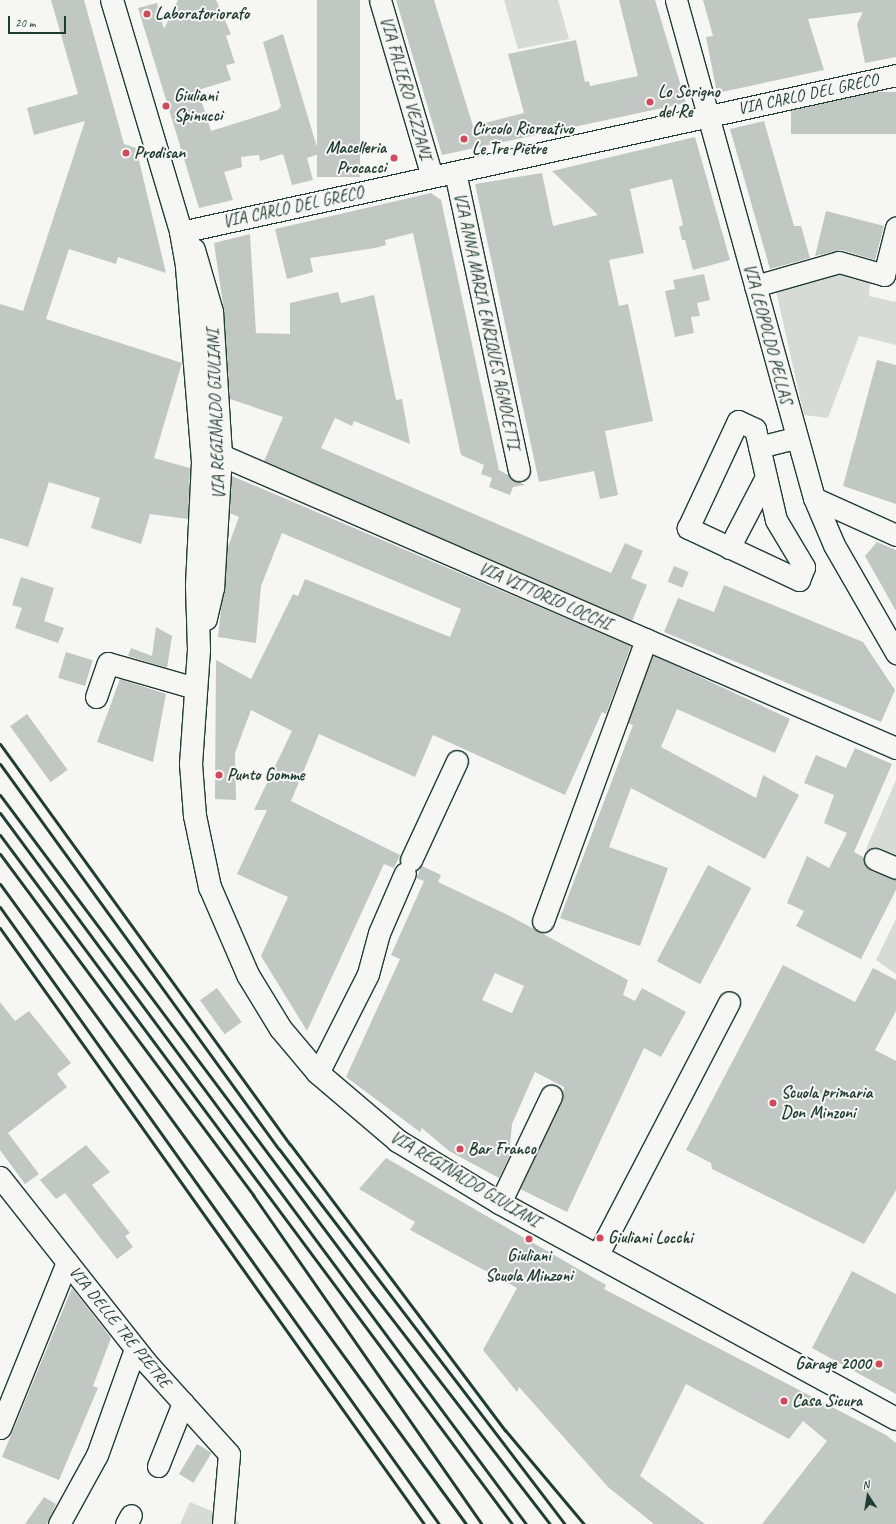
<!DOCTYPE html>
<html>
<head>
<meta charset="utf-8">
<style>
  body { margin:0 }
  #map { position:relative; width:896px; height:1524px; overflow:hidden; background:#f6f6f2; font-family:Caveat,sans-serif }
  div>[style] { position:absolute }
  [style*='--x'] { left:calc(var(--x)*1px); top:calc(var(--y)*1px); width:calc(var(--w)*1px); rotate:calc(var(--a)*1deg) }
  .green>* { inset:0; background:#d6dbd6 }
  .building>* { inset:0; background:#c1c8c3; transform-origin:0 0 }
  .roads { filter:drop-shadow(1px 0 #1f3d34) drop-shadow(-1px 0 #1f3d34) drop-shadow(0 1px #1f3d34) drop-shadow(0 -1px #1f3d34) }
  .minor>* { height:21px; margin:-10.5px; padding:0 10.5px; transform-origin:10.5px; border-radius:10.5px; background:#f6f6f2 }
  .major>* { height:22px; margin:-11px; padding:0 11px; transform-origin:11px; border-radius:11px; background:#f6f6f2 }
  .rail>* { height:3px; margin:-1.5px; padding:0 1.5px; transform-origin:1.5px; border-radius:1.5px; background:#1f3d34 }
  .dots>* { width:11px; height:11px; translate:-50% -50%; box-sizing:border-box; border:2px solid #f6f6f2; border-radius:50% }
  span { translate:-50% -50%; white-space:nowrap; text-align:center; line-height:1.15; -webkit-text-stroke:4px #f6f6f2; paint-order:stroke }
  .poi-label { font-size:17px; color:#1f3d34; font-weight:700 }
  .left { translate:0 -50%; text-align:left }
  .right { translate:-100% -50%; text-align:right }
  .street-label { font-size:17px; color:#1f3d34 }
  .north { position:absolute; left:848px; top:1476px; width:40px; height:40px; -webkit-text-stroke:3px #f6f6f2; paint-order:stroke; rotate:348deg; font-size:11px; font-weight:700; line-height:16px; text-align:center; color:#1f3d34 }
  .north::after { content:''; display:block; margin:auto; width:14px; height:18px; background:#1f3d34; clip-path:polygon(50% 0,100% 100%,50% 72%,0 100%) }
  .scale { position:absolute; left:8px; top:16px; width:58px; height:18px; box-sizing:border-box; border:2px solid #1f3d34; border-top:0; padding-left:5px; font-size:12px; line-height:14px; white-space:nowrap; color:#1f3d34; -webkit-text-stroke:3px #f6f6f2; paint-order:stroke }
</style>
</head>
<body>
<div id="map">
  <div class="green">
    <div style="clip-path:polygon(504px 0,558px 0,569px 39px,518px 49px)"></div>
    <div style="clip-path:polygon(842px 269px,870px 282px,869px 296px,895px 302px,896px 299px,896px 345px,859px 336px,828px 418px,804px 415px,776px 291px)"></div>
    <div style="clip-path:polygon(896px 780px,896px 862px,866px 849px)"></div>
    <div style="clip-path:polygon(896px 919px,896px 974px,876px 960px)"></div>
    <div style="clip-path:polygon(190px 1502px,239px 1522px,239px 1524px,180px 1524px)"></div>
  </div>
  <div class="building">
    <div style="clip-path:polygon(51px 0,84px 0,124px 144px,136px 148px,166px 273px,118px 257px,116px 264px,69px 249px,46px 319px,182px 363px,154px 458px,190px 468px,188px 519px,150px 514px,141px 544px,91px 528px,100px 498px,49px 482px,28px 547px,0 538px,0 304px,23px 311px,85px 121px,34px 135px,27px 108px,78px 94px)"></div>
    <div style="clip-path:polygon(178px 0,216px 0,231px 34px,226px 36px,235px 63px,226px 65px,231px 80px,198px 90px,211px 131px,278px 110px,281px 106px,263px 42px,283px 34px,319px 154px,307px 158px,313px 180px,292px 185px,283px 154px,260px 161px,259px 155px,241px 157px,242px 167px,224px 172px,233px 200px,199px 208px,138px 8px,157px 3px,164px 29px)"></div>
    <div style="left:317px;top:0;width:43px;height:177px"></div>
    <div style="clip-path:polygon(396px 0,434px 0,473px 126px,524px 113px,508px 54px,576px 40px,585px 82px,589px 81px,590px 86px,638px 76px,619px 0,655px 0,686px 103px,442px 155px)"></div>
    <div style="clip-path:polygon(703px 0,896px 0,896px 57px,865px 63px,857px 24px,863px 12px,808px 19px,824px 70px,717px 93px,706px 37px,713px 36px)"></div>
    <div style="left:896px;top:92px;width:42px;height:105px;rotate:90deg"></div>
    <div style="clip-path:polygon(764px 121px,794px 226px,801px 226px,810px 258px,770px 269px,730px 129px)"></div>
    <div style="clip-path:polygon(695px 137px,730px 260px,693px 270px,685px 240px,682px 240px,679px 227px,683px 225px,672px 179px,630px 189px,644px 253px,609px 260px,619px 306px,628px 304px,653px 421px,605px 431px,618px 495px,600px 499px,594px 471px,539px 482px,475px 184px,542px 173px,553px 226px,598px 215px,552px 171px)"></div>
    <div style="clip-path:polygon(431px 193px,441px 200px,499px 470px,525px 485px,513px 487px,510px 495px,489px 487px,492px 478px,481px 474px,484px 465px,461px 455px,413px 233px,385px 240px,386px 245px,375px 248px,310px 258px,313px 272px,287px 279px,275px 229px)"></div>
    <div style="clip-path:polygon(826px 211px,884px 226px,875px 260px,842px 250px,815px 256px)"></div>
    <div style="clip-path:polygon(250px 234px,256px 333px,290px 334px,290px 303px,338px 292px,341px 303px,374px 295px,396px 400px,402px 399px,410px 444px,354px 421px,352px 426px,335px 418px,321px 448px,611px 573px,625px 543px,643px 551px,631px 578px,647px 585px,632px 621px,264px 461px,283px 417px,230px 399px,224px 311px,214px 243px)"></div>
    <div style="clip-path:polygon(704px 274px,710px 300px,697px 303px,700px 316px,691px 317px,694px 333px,675px 337px,665px 291px,675px 289px,673px 280px)"></div>
    <div style="clip-path:polygon(877px 360px,896px 365px,896px 504px,843px 486px)"></div>
    <div style="clip-path:polygon(232px 476px,631px 646px,606px 714px,602px 712px,565px 795px,433px 735px,415px 777px,319px 734px,291px 801px,400px 855px,394px 868px,384px 864px,307px 1031px,261px 956px,288px 897px,237px 874px,267px 810px,254px 810px,292px 731px,251px 710px,235px 753px,236px 800px,215px 799px,216px 660px,251px 679px,293px 594px,298px 596px,305px 579px,450px 637px,461px 609px,282px 533px,261px 586px,256px 643px,218px 637px,228px 547px,239px 517px,230px 513px)"></div>
    <div style="clip-path:polygon(877px 542px,896px 550px,896px 611px,865px 556px)"></div>
    <div style="left:674px;top:566px;width:16px;height:17px;rotate:22deg"></div>
    <div style="clip-path:polygon(21px 577px,54px 588px,44px 621px,64px 628px,58px 643px,15px 628px,22px 608px,12px 605px)"></div>
    <div style="clip-path:polygon(724px 585px,863px 642px,895px 690px,881px 722px,664px 632px,678px 598px,714px 612px)"></div>
    <div style="clip-path:polygon(156px 627px,172px 636px,167px 668px,128px 656px,131px 648px,152px 656px)"></div>
    <div style="left:66px;top:652px;width:28px;height:27px;rotate:17deg"></div>
    <div style="clip-path:polygon(653px 655px,790px 719px,775px 753px,677px 709px,661px 747px,756px 798px,763px 775px,799px 795px,765px 859px,631px 788px,609px 847px,668px 868px,640px 946px,560px 918px,633px 725px,628px 723px)"></div>
    <div style="clip-path:polygon(120px 679px,166px 694px,153px 762px,97px 742px)"></div>
    <div style="left:27px;top:714px;width:69px;height:21px;rotate:54deg"></div>
    <div style="clip-path:polygon(855px 748px,892px 764px,854px 852px,863px 857px,870px 870px,896px 880px,896px 890px,861px 959px,796px 926px,804px 911px,787px 903px,807px 856px,829px 868px,847px 833px,824px 823px,834px 795px,804px 783px,816px 755px,846px 768px)"></div>
    <div style="left:708px;top:865px;width:49px;height:109px;rotate:28deg"></div>
    <div style="clip-path:polygon(evenodd,422px 866px,441px 875px,438px 882px,510px 916px,628px 980px,623px 995px,635px 1001px,642px 988px,686px 1012px,661px 1057px,644px 1048px,567px 1212px,520px 1189px,562px 1101px,564px 1087px,535px 1072px,512px 1124px,509px 1157px,499px 1178px,449px 1151px,422px 1128px,420px 1132px,346px 1077px,400px 959px,391px 955px,424px 881px,416px 878px,422px 866px,495px 973px,524px 986px,512px 1013px,482px 1000px,495px 973px)"></div>
    <div style="clip-path:polygon(783px 965px,855px 1002px,873px 968px,896px 980px,896px 1011px,875px 1050px,896px 1061px,896px 1190px,864px 1244px,712px 1169px,711px 1163px,686px 1150px)"></div>
    <div style="left:217px;top:988px;width:42px;height:21px;rotate:54deg"></div>
    <div style="clip-path:polygon(0 1002px,15px 1021px,29px 1011px,71px 1063px,57px 1074px,67px 1087px,8px 1133px,39px 1174px,25px 1184px,0 1150px)"></div>
    <div style="clip-path:polygon(86px 1145px,110px 1172px,92px 1185px,130px 1233px,125px 1236px,133px 1247px,117px 1259px,65px 1193px,56px 1199px,40px 1180px)"></div>
    <div style="clip-path:polygon(386px 1158px,606px 1285px,604px 1289px,886px 1435px,896px 1443px,896px 1524px,762px 1524px,827px 1441px,803px 1421px,789px 1439px,686px 1384px,640px 1476px,705px 1524px,654px 1524px,608px 1487px,519px 1387px,517px 1392px,483px 1350px,517px 1288px,410px 1230px,415px 1222px,359px 1189px)"></div>
    <div style="clip-path:polygon(852px 1271px,896px 1294px,896px 1394px,812px 1348px)"></div>
    <div style="clip-path:polygon(72px 1288px,111px 1338px,93px 1386px,98px 1388px,59px 1480px,2px 1457px)"></div>
    <div style="left:197px;top:1444px;width:17px;height:35px;rotate:31deg"></div>
    <div style="clip-path:polygon(44px 1497px,56px 1504px,47px 1524px,25px 1524px)"></div>
  </div>
  <div class="roads">
    <div class="minor">
      <div style="--x:380;--y:0;--w:184;--a:73.6"></div>
      <div style="--x:676;--y:0;--w:517;--a:74.51"></div>
      <div style="--x:814;--y:498;--w:51;--a:66.9"></div>
      <div style="--x:834;--y:545;--w:125;--a:60.1"></div>
      <div style="--x:455;--y:172;--w:305;--a:77.9"></div>
      <div style="--x:181;--y:232;--w:732;--a:-12.38"></div>
      <div style="--x:755;--y:286;--w:87;--a:-15.9"></div>
      <div style="--x:839;--y:262;--w:47;--a:16.1"></div>
      <div style="--x:884;--y:275;--w:49;--a:-75.7"></div>
      <div style="--x:738;--y:421;--w:19;--a:25"></div>
      <div style="--x:755;--y:429;--w:93;--a:77"></div>
      <div style="--x:776;--y:520;--w:55;--a:59.2"></div>
      <div style="--x:804;--y:567;--w:14;--a:111"></div>
      <div style="--x:799;--y:580;--w:123;--a:-154.9"></div>
      <div style="--x:688;--y:528;--w:118;--a:-65"></div>
      <div style="--x:210;--y:441;--w:18;--a:52"></div>
      <div style="--x:221;--y:455;--w:736;--a:23.46"></div>
      <div style="--x:759;--y:447;--w:37;--a:-14"></div>
      <div style="--x:814;--y:498;--w:90;--a:24.3"></div>
      <div style="--x:729;--y:548;--w:80;--a:-62.5"></div>
      <div style="--x:96;--y:697;--w:36;--a:-71"></div>
      <div style="--x:108;--y:663;--w:91;--a:16"></div>
      <div style="--x:875;--y:859;--w:23;--a:23"></div>
      <div style="--x:411;--y:860;--w:109;--a:-65.1"></div>
      <div style="--x:543;--y:921;--w:300;--a:-69.9"></div>
      <div style="--x:318;--y:1073;--w:111;--a:-63.2"></div>
      <div style="--x:368;--y:974;--w:42;--a:-75"></div>
      <div style="--x:379;--y:933;--w:65;--a:-66.6"></div>
      <div style="--x:0;--y:1177;--w:236;--a:51.7"></div>
      <div style="--x:146;--y:1362;--w:124;--a:47.9"></div>
      <div style="--x:229;--y:1454;--w:70;--a:94.9"></div>
      <div style="--x:500;--y:1203;--w:119;--a:-64.5"></div>
      <div style="--x:597;--y:1256;--w:286;--a:-62.5"></div>
      <div style="--x:0;--y:1428;--w:179;--a:-68"></div>
      <div style="--x:158;--y:1466;--w:68;--a:-68.4"></div>
      <div style="--x:59;--y:1524;--w:79;--a:-61.2"></div>
      <div style="--x:97;--y:1455;--w:113;--a:-70.3"></div>
      <div style="--x:126;--y:1524;--w:10;--a:-61"></div>
    </div>
    <div class="major">
      <div style="--x:112;--y:0;--w:242;--a:73.4"></div>
      <div style="--x:181;--y:232;--w:36;--a:80"></div>
      <div style="--x:187;--y:267;--w:196;--a:85.3"></div>
      <div style="--x:203;--y:462;--w:124;--a:92.8"></div>
      <div style="--x:197;--y:586;--w:64;--a:88.2"></div>
      <div style="--x:199;--y:650;--w:114;--a:94"></div>
      <div style="--x:191;--y:764;--w:52;--a:85.6"></div>
      <div style="--x:195;--y:816;--w:73;--a:78.1"></div>
      <div style="--x:210;--y:887;--w:96;--a:66.6"></div>
      <div style="--x:248;--y:975;--w:63;--a:58.6"></div>
      <div style="--x:281;--y:1029;--w:57;--a:49.9"></div>
      <div style="--x:318;--y:1073;--w:105;--a:40.4"></div>
      <div style="--x:398;--y:1141;--w:119;--a:31.3"></div>
      <div style="--x:500;--y:1203;--w:451;--a:28.6"></div>
      <div style="--x:194;--y:250;--w:65;--a:73.8"></div>
      <div style="--x:212;--y:312;--w:143;--a:86.4"></div>
      <div style="--x:221;--y:455;--w:133;--a:93.4"></div>
      <div style="--x:213;--y:588;--w:32;--a:103"></div>
    </div>
  </div>
  <div class="rail">
    <div style="--x:0;--y:744;--w:494;--a:54.1"></div>
    <div style="--x:290;--y:1144;--w:358;--a:53.1"></div>
    <div style="--x:505;--y:1430;--w:123;--a:50"></div>
    <div style="--x:0;--y:764;--w:475;--a:54.1"></div>
    <div style="--x:279;--y:1149;--w:472;--a:52.7"></div>
    <div style="--x:0;--y:795;--w:622;--a:53.24"></div>
    <div style="--x:372;--y:1293;--w:292;--a:52.4"></div>
    <div style="--x:0;--y:813;--w:884;--a:53.51"></div>
    <div style="--x:0;--y:835;--w:858;--a:53.38"></div>
    <div style="--x:0;--y:854;--w:425;--a:53.4"></div>
    <div style="--x:253;--y:1195;--w:401;--a:55.2"></div>
    <div style="--x:0;--y:884;--w:792;--a:53.94"></div>
    <div style="--x:0;--y:907;--w:757;--a:54.57"></div>
    <div style="--x:0;--y:928;--w:731;--a:54.57"></div>
  </div>
  <div class="dots">
    <div style="left:147px;top:14px;background:#d1495b"></div>
    <div style="left:650px;top:102px;background:#d1495b"></div>
    <div style="left:166px;top:106px;background:#d1495b"></div>
    <div style="left:464px;top:139px;background:#d1495b"></div>
    <div style="left:126px;top:153px;background:#d1495b"></div>
    <div style="left:394px;top:158px;background:#d1495b"></div>
    <div style="left:219px;top:775px;background:#d1495b"></div>
    <div style="left:773px;top:1103px;background:#d1495b"></div>
    <div style="left:460px;top:1149px;background:#d1495b"></div>
    <div style="left:600px;top:1238px;background:#d1495b"></div>
    <div style="left:529px;top:1239px;background:#d1495b"></div>
    <div style="left:879px;top:1364px;background:#d1495b"></div>
    <div style="left:784px;top:1401px;background:#d1495b"></div>
  </div>
  <div class="poi-label">
    <span class="left" style="left:155px;top:14px">Laboratoriorafo</span>
    <span class="left" style="left:658px;top:102px">Lo Scrigno<br>del Re</span>
    <span class="left" style="left:174px;top:106px">Giuliani<br>Spinucci</span>
    <span class="left" style="left:472px;top:139px">Circolo Ricreativo<br>Le Tre Pietre</span>
    <span class="right" style="left:386px;top:158px">Macelleria<br>Procacci</span>
    <span class="left" style="left:134px;top:153px">Prodisan</span>
    <span class="left" style="left:227px;top:775px">Punto Gomme</span>
    <span class="left" style="left:781px;top:1103px">Scuola primaria<br>Don Minzoni</span>
    <span class="left" style="left:468px;top:1149px">Bar Franco</span>
    <span class="left" style="left:608px;top:1238px">Giuliani Locchi</span>
    <span style="left:529px;top:1266px">Giuliani<br>Scuola Minzoni</span>
    <span class="right" style="left:871px;top:1364px">Garage 2000</span>
    <span class="left" style="left:792px;top:1401px">Casa Sicura</span>
  </div>
  <div class="street-label">
    <span style="left:406px;top:88px;rotate:74deg">VIA FALIERO VEZZANI</span>
    <span style="left:808px;top:94px;rotate:-12deg">VIA CARLO DEL GRECO</span>
    <span style="left:293px;top:207px;rotate:-12deg">VIA CARLO DEL GRECO</span>
    <span style="left:487px;top:321px;rotate:78deg">VIA ANNA MARIA ENRIQUES AGNOLETTI</span>
    <span style="left:768px;top:334px;rotate:75deg">VIA LEOPOLDO PELLAS</span>
    <span style="left:216px;top:414px;rotate:-92deg">VIA REGINALDO GIULIANI</span>
    <span style="left:545px;top:596px;rotate:24deg">VIA VITTORIO LOCCHI</span>
    <span style="left:465px;top:1179px;rotate:31deg">VIA REGINALDO GIULIANI</span>
    <span style="left:120px;top:1327px;rotate:51deg">VIA DELLE TRE PIETRE</span>
  </div>
  <div class="north">N</div>
  <div class="scale">20 m</div>
</div>
</body>
</html>
